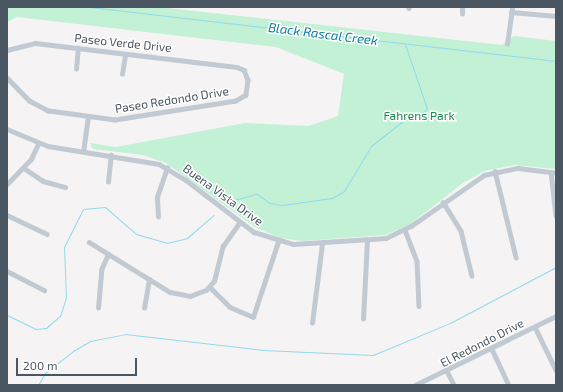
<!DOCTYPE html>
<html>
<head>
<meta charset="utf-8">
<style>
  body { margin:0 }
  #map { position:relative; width:563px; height:392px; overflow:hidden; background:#f5f3f3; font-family:"Exo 2",sans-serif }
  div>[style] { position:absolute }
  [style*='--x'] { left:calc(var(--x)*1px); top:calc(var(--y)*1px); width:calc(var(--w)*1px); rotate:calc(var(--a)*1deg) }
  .green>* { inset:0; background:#c3f1d5 }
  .stream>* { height:1px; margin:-0.5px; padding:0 0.5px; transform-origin:0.5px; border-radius:0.5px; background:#90daee }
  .street>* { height:4.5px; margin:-2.25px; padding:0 2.25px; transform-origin:2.25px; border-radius:2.25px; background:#c1cad2 }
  span { translate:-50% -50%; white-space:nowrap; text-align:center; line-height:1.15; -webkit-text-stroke:3px #fff; paint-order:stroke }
  .street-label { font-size:12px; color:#4a5661 }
  .park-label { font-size:12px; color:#17864f }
  .water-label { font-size:13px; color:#0c7c9b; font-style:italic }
  .frame { position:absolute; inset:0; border:8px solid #4a5661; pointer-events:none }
  .scale { position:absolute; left:16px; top:358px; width:121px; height:18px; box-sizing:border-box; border:2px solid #4a5661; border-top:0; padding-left:5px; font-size:12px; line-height:14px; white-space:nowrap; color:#4a5661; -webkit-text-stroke:3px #fff; paint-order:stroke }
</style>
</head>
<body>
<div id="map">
  <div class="green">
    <div style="clip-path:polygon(7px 7px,158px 7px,502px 45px,514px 36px,556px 41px,556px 169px,515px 165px,484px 171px,463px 183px,409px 225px,385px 235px,303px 241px,280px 238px,255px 227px,166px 163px,143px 155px,93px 149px,90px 143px,116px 147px,245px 123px,309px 126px,338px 116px,344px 74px,276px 47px,17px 17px,7px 22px)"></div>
  </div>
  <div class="stream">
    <div style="--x:90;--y:7;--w:469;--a:6.6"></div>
    <div style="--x:234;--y:200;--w:24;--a:-15"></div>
    <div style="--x:257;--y:194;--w:16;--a:35"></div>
    <div style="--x:270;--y:203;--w:12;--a:9"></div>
    <div style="--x:282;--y:205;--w:50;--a:-8"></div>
    <div style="--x:332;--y:198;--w:14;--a:-30"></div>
    <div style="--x:344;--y:191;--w:52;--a:-59"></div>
    <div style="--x:371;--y:146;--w:47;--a:-38.1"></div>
    <div style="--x:408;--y:117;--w:8;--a:7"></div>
    <div style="--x:416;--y:118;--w:14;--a:-39"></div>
    <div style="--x:427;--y:109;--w:69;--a:-108.7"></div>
    <div style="--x:7;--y:315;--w:32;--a:26"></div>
    <div style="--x:36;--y:329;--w:10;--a:-6"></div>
    <div style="--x:46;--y:328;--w:18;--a:-41"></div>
    <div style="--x:60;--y:316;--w:19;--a:-72"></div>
    <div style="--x:66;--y:298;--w:51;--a:-92.2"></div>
    <div style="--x:64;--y:247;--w:42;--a:-63.4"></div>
    <div style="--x:83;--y:209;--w:22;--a:-5"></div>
    <div style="--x:105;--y:207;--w:41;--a:41.1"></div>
    <div style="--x:136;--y:234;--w:32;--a:16"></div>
    <div style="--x:167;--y:243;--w:21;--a:-14"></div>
    <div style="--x:187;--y:238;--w:35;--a:-41"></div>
    <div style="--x:38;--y:385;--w:14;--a:-60"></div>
    <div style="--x:45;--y:373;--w:36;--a:-38"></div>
    <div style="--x:73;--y:351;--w:20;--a:-30"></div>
    <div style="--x:90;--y:341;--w:36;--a:-11"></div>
    <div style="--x:125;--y:334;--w:139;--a:6.6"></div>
    <div style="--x:263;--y:350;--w:110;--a:2.6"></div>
    <div style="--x:373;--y:355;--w:83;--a:-22.6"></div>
    <div style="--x:450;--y:323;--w:120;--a:-27.8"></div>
  </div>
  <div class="street">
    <div style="--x:409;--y:7;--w:1;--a:90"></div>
    <div style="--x:511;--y:12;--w:45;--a:5.1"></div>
    <div style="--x:462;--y:14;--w:7;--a:-90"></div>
    <div style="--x:507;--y:44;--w:37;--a:-82"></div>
    <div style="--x:7;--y:50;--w:29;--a:-14"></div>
    <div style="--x:35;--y:43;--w:203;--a:6.8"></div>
    <div style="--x:237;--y:67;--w:8;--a:23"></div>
    <div style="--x:244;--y:70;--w:11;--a:68"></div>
    <div style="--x:248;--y:80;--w:15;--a:98"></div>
    <div style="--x:246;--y:95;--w:12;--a:149"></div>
    <div style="--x:236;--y:101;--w:122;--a:171.1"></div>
    <div style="--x:115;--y:120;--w:68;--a:-172.3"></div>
    <div style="--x:48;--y:111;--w:21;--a:-152"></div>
    <div style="--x:29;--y:101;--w:32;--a:-134"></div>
    <div style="--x:76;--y:69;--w:21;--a:-85"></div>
    <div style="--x:122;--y:74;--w:20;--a:-81"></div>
    <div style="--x:7;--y:129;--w:44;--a:22.5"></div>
    <div style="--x:48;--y:146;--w:112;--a:9.2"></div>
    <div style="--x:159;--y:164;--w:31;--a:31"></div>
    <div style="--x:186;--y:180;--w:86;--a:37.4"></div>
    <div style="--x:254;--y:232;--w:41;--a:17.1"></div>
    <div style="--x:293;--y:244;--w:93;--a:-3.7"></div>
    <div style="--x:386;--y:238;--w:28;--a:-26"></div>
    <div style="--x:411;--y:226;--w:89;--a:-34.9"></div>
    <div style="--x:484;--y:175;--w:35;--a:-12"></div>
    <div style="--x:518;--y:168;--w:38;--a:7"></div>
    <div style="--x:83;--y:152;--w:34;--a:-82"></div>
    <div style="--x:24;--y:168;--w:23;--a:34"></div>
    <div style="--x:43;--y:181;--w:23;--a:15"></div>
    <div style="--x:495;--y:171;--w:89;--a:76.3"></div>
    <div style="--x:551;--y:172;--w:44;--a:83.5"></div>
    <div style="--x:108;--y:182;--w:27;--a:-84"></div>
    <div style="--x:7;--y:184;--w:35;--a:-46"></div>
    <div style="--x:31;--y:159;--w:17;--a:-65"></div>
    <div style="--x:443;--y:202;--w:34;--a:58"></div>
    <div style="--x:461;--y:231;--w:46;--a:76.3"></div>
    <div style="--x:7;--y:215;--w:44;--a:25.4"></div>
    <div style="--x:158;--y:217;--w:20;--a:-93"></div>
    <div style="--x:157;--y:197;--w:31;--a:-71"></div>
    <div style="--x:405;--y:230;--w:33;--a:69"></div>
    <div style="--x:417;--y:261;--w:45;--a:87.5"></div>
    <div style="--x:89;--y:242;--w:95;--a:31.7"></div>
    <div style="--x:170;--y:292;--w:20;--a:11"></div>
    <div style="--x:190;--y:296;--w:17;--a:-21"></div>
    <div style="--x:206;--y:290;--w:12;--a:-48"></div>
    <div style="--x:214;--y:281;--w:36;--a:-76"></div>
    <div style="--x:223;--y:246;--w:29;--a:-55"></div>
    <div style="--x:7;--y:271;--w:42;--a:27.2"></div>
    <div style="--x:210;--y:287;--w:28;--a:45"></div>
    <div style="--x:230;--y:307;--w:25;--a:23"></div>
    <div style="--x:253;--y:317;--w:79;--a:-71.6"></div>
    <div style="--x:98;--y:308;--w:38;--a:-85"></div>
    <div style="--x:101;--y:270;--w:17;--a:-66"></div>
    <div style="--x:144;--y:308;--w:29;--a:-80"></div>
    <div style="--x:363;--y:319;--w:79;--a:-87.1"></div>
    <div style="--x:312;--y:323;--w:80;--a:-82.8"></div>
    <div style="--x:535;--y:327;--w:48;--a:64"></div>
    <div style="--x:492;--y:349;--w:40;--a:65"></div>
    <div style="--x:447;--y:371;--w:16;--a:63"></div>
    <div style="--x:415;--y:385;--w:157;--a:-26.1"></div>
  </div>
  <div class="street-label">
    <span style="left:123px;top:43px;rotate:6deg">Paseo Verde Drive</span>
    <span style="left:172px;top:100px;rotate:-9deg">Paseo Redondo Drive</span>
    <span style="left:223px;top:195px;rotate:36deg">Buena Vista Drive</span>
    <span style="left:482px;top:343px;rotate:-27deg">El Redondo Drive</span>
  </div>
  <div class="park-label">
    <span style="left:419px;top:116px">Fahrens Park</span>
  </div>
  <div class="water-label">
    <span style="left:323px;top:34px;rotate:7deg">Black Rascal Creek</span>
  </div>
  <div class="frame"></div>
  <div class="scale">200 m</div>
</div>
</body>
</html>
